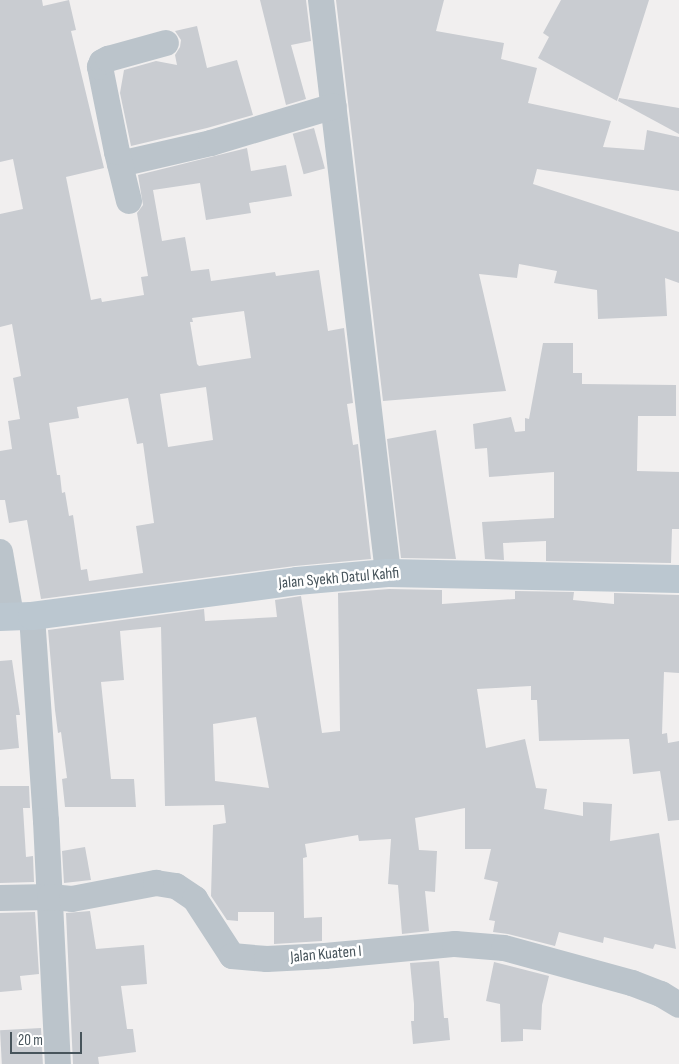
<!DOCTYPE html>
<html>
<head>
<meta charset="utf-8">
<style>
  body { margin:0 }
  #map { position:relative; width:679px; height:1064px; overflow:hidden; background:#f1efef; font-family:"Sofia Sans Condensed",sans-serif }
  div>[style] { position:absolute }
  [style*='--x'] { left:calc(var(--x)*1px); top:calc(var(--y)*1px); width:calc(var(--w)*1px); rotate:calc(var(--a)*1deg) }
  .building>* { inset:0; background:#c9ccd1; transform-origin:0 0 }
  .street>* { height:26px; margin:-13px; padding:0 13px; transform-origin:13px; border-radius:13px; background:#bbc4cb }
  .secondary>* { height:28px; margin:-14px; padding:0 14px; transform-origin:14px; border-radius:14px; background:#bbc7d0 }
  span { translate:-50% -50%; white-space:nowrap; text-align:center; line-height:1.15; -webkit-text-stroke:5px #fff; paint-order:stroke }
  .street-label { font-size:16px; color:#47545b }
  .scale { position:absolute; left:10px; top:1032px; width:72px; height:22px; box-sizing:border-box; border:2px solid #47545b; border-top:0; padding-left:6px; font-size:15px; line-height:18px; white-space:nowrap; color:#47545b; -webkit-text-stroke:4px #fff; paint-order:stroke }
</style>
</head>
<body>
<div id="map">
  <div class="building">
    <div style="clip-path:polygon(evenodd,0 0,42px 0,43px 6px,69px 0,76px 30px,71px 31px,104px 168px,66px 177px,91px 300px,101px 298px,102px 302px,144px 295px,141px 277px,148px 276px,137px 213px,143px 205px,138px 175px,247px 148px,251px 171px,286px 165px,292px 196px,249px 203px,251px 213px,206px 220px,200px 183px,153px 190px,162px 241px,185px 237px,191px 271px,209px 269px,211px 281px,275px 272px,276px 276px,319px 270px,328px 331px,344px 328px,353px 403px,347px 404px,353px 445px,358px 444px,371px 559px,295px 566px,41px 599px,27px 520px,9px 523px,5px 500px,0 500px,0 451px,12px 449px,8px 421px,20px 419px,13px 378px,21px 376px,12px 324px,0 327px,0 214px,23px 209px,13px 159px,0 162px,0 0,244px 311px,251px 358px,199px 366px,197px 364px,190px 322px,193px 322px,192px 318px,244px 311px,0 0,206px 387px,213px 440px,168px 447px,160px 394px,206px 387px,0 0,128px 398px,137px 444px,143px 443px,154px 523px,136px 526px,143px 573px,89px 581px,87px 569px,81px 570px,73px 515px,69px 516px,65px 492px,62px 493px,60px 475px,57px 475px,49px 423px,79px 418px,77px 407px,128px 398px)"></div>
    <div style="clip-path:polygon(260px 0,306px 0,311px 41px,291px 45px,306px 99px,286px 105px)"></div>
    <div style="clip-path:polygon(336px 0,444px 0,436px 31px,504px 43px,501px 59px,537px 68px,528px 103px,611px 121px,603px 147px,644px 150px,647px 130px,679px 137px,679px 191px,537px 169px,533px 184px,679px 232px,679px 283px,665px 278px,667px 316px,598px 319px,597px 290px,554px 283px,557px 271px,519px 264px,517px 278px,479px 274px,506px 391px,383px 401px)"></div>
    <div style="clip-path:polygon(561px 0,649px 0,617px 101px,538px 58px,549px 37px,543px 33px)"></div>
    <div style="clip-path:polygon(197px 26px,207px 68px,237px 60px,253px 115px,207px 128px,131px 146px,120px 93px,124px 70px,156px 61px,177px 65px,175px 55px,180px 47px,181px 40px,175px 31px)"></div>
    <div style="clip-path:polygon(619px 98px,679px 108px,679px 134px,618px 101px)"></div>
    <div style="left:314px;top:128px;width:42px;height:22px;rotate:75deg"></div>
    <div style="clip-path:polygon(543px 343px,573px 343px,573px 373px,582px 373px,582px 384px,676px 385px,676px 416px,638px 416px,637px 471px,679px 472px,679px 529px,672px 529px,671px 563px,546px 561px,546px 541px,503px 543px,504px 560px,485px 559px,482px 522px,554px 518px,554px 472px,489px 477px,487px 448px,475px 449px,473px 424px,511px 417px,515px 432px,525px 431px,525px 418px,529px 419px)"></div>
    <div style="clip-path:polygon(436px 430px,456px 559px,401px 558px,387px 439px)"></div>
    <div style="clip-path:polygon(evenodd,389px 589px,442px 590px,442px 604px,515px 599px,515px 591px,574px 592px,573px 600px,614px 604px,614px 593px,679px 595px,679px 673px,664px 672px,662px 734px,667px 733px,668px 743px,679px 741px,679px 820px,668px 821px,660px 771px,633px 774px,629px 739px,539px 741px,537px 700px,531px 700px,531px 686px,477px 689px,486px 748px,525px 739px,536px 788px,547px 789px,544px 809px,583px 816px,583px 802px,612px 804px,610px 841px,659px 833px,676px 949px,655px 944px,653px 949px,604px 937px,603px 943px,559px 932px,555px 946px,508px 934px,493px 932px,495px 921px,489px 920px,498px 882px,484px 879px,491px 849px,465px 849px,465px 808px,415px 818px,419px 850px,437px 851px,435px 892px,425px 891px,429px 931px,402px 934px,398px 885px,388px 884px,391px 839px,359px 841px,358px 835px,305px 844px,307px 857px,303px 858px,304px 918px,322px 917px,322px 941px,274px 944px,274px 912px,238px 912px,238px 921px,227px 920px,211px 896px,213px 825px,226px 823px,224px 805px,165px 806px,161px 627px,120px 631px,124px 680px,101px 682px,111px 779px,134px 779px,136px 807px,65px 807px,62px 779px,67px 778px,61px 732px,58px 733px,55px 710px,48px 630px,204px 609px,205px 621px,277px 617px,275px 600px,301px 596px,322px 733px,340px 731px,338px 593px,389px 589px,256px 717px,269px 788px,215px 781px,213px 724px,256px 717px)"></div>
    <div style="clip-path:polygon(12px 660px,20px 715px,16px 715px,19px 748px,0 750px,0 661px)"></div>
    <div style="clip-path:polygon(0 786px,29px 786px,30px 808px,23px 808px,26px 857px,33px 856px,34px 882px,0 883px)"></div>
    <div style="clip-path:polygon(85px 847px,91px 880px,64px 883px,62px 851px)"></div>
    <div style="clip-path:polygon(90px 911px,96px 949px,144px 945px,147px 984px,121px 986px,127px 1029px,133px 1029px,136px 1052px,98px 1057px,99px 1064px,73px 1064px,66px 913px)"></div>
    <div style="clip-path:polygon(35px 912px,39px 974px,20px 976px,22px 990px,0 992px,0 913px)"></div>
    <div style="clip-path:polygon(439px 961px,444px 1018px,448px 1018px,450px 1040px,413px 1044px,411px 1021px,414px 1021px,414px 1004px,410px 963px)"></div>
    <div style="clip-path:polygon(494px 962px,549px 976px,542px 1005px,541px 1030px,523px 1029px,523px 1041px,501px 1042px,500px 1004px,486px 1001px)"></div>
    <div style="left:41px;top:1028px;width:36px;height:41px;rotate:87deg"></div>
  </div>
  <div class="street">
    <div style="--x:321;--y:0;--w:577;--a:83.33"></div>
    <div style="--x:120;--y:164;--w:93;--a:-13"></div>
    <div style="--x:211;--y:143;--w:128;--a:-16.7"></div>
    <div style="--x:129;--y:201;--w:50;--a:-103.8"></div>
    <div style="--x:117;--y:152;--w:87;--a:-101.3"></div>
    <div style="--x:100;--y:67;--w:5;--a:-68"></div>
    <div style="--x:102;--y:62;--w:7;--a:-27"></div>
    <div style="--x:108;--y:59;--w:60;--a:-15.4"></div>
    <div style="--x:0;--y:552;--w:65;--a:80.2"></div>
    <div style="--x:32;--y:616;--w:205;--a:86.1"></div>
    <div style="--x:46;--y:821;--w:243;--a:87.2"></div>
    <div style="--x:0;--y:898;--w:50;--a:-1.1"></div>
    <div style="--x:50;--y:897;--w:22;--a:5"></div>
    <div style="--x:72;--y:899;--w:86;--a:-10.8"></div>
    <div style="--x:156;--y:883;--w:20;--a:9"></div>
    <div style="--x:176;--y:886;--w:23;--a:34"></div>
    <div style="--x:195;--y:899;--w:68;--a:57"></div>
    <div style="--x:232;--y:956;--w:35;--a:5"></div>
    <div style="--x:267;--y:959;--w:58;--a:-3"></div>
    <div style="--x:325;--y:956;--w:131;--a:-5.3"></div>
    <div style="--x:455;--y:944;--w:49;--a:4.7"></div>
    <div style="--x:504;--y:948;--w:133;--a:15.3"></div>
    <div style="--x:632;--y:983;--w:31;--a:21"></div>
    <div style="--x:661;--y:994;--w:21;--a:31"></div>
  </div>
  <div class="secondary">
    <div style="--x:0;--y:617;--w:32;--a:-2"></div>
    <div style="--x:32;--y:616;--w:267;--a:-7.5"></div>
    <div style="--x:297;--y:581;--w:91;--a:-5"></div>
    <div style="--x:388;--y:573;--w:291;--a:1.2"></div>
  </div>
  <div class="street-label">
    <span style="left:339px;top:579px;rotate:-5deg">Jalan Syekh Datul Kahfi</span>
    <span style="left:326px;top:955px;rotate:-5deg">Jalan Kuaten I</span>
  </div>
  <div class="scale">20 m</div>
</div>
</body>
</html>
